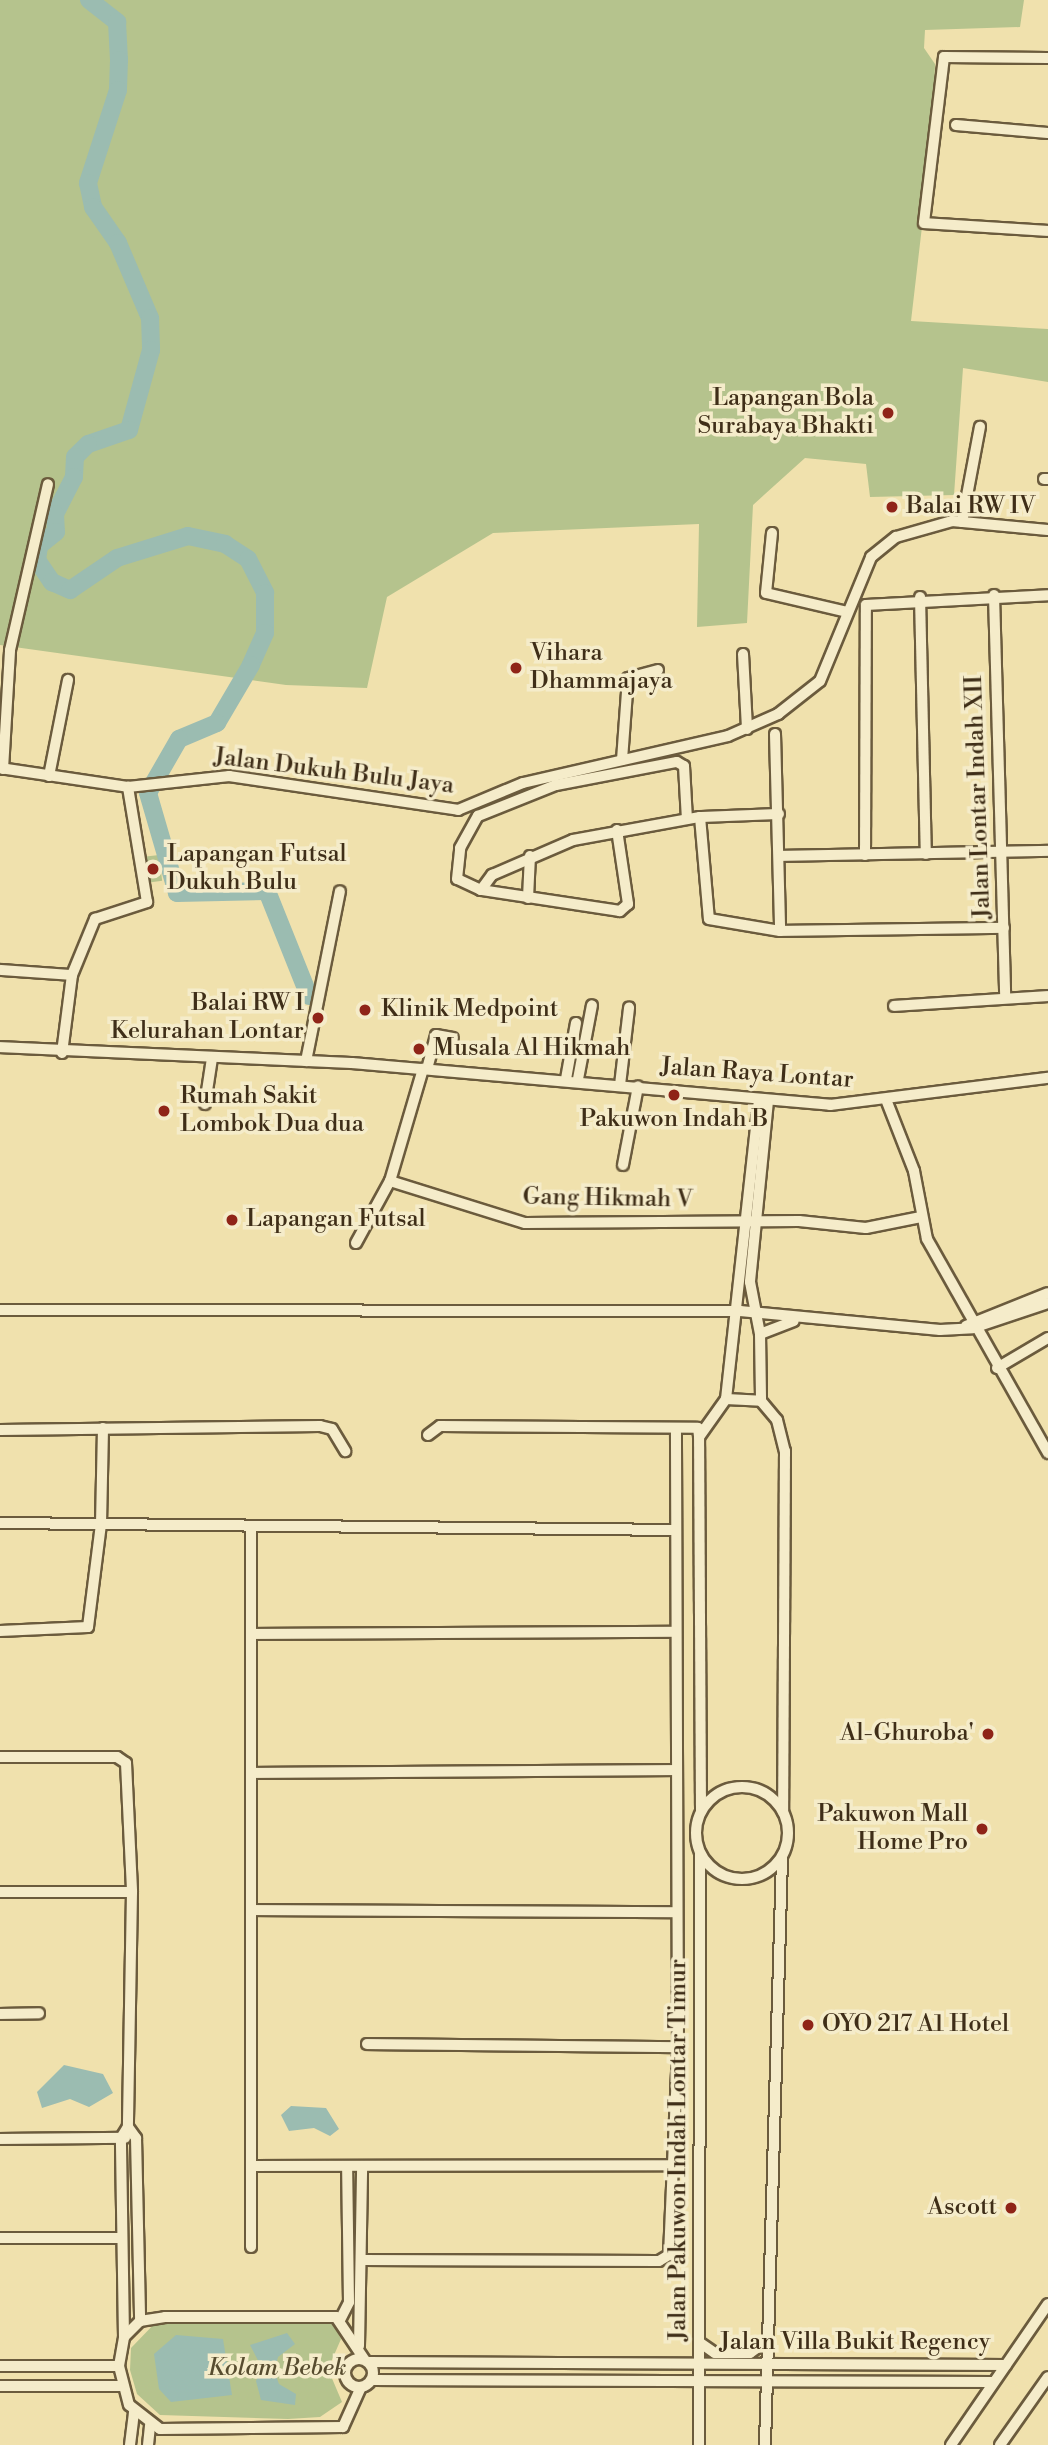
<!DOCTYPE html>
<html>
<head>
<meta charset="utf-8">
<style>
  body { margin:0 }
  #map { position:relative; width:1048px; height:2445px; overflow:hidden; background:#f0e1ad; font-family:"Libre Bodoni",serif }
  div>[style] { position:absolute }
  [style*='--x'] { left:calc(var(--x)*1px); top:calc(var(--y)*1px); width:calc(var(--w)*1px); rotate:calc(var(--a)*1deg) }
  .green>* { inset:0; background:#b5c38d; transform-origin:0 0 }
  .water>* { inset:0; background:#9bbcb1 }
  .river>* { height:18px; margin:-9px; padding:0 9px; transform-origin:9px; border-radius:9px; background:#9bbcb1 }
  .roads { filter:drop-shadow(2px 0 #6b5b3d) drop-shadow(-2px 0 #6b5b3d) drop-shadow(0 2px #6b5b3d) drop-shadow(0 -2px #6b5b3d) }
  .minor>* { height:10px; margin:-5px; padding:0 5px; transform-origin:5px; border-radius:5px; background:#f5ecca }
  .minor>.ring { margin:-5px; padding:0; box-sizing:content-box; background:none; border:10px solid #f5ecca; border-radius:50% }
  .dots>* { width:19px; height:19px; translate:-50% -50%; box-sizing:border-box; border:4px solid #f5ecca; border-radius:50% }
  span { translate:-50% -50%; white-space:nowrap; text-align:center; line-height:1.15; -webkit-text-stroke:7px #f5ecca; paint-order:stroke }
  .poi-label { font-size:24px; color:#3f2e18 }
  .right { translate:-100% -50%; text-align:right }
  .left { translate:0 -50%; text-align:left }
  .street-label { font-size:24px; color:#3f2e18 }
  .park-label { font-size:24px; color:#574c2f; font-style:italic }
</style>
</head>
<body>
<div id="map">
  <div class="green">
    <div style="clip-path:polygon(0 0,1024px 0,1020px 27px,925px 30px,924px 48px,935px 64px,933px 132px,911px 321px,1048px 329px,1048px 382px,963px 368px,954px 495px,870px 497px,866px 464px,805px 458px,753px 505px,747px 623px,697px 627px,699px 524px,493px 533px,387px 597px,367px 688px,286px 685px,0 645px)"></div>
    <div style="left:159px;top:855px;width:26px;height:15px;rotate:83deg"></div>
    <div style="clip-path:polygon(159px 2319px,332px 2321px,341px 2339px,328px 2369px,342px 2402px,320px 2417px,288px 2419px,160px 2415px,137px 2394px,130px 2370px,131px 2348px)"></div>
  </div>
  <div class="water">
    <div style="clip-path:polygon(64px 2065px,103px 2074px,113px 2093px,89px 2107px,70px 2099px,42px 2108px,37px 2092px)"></div>
    <div style="clip-path:polygon(291px 2106px,326px 2108px,339px 2129px,330px 2136px,314px 2128px,289px 2131px,281px 2115px)"></div>
    <div style="clip-path:polygon(287px 2333px,295px 2344px,278px 2357px,274px 2371px,279px 2384px,296px 2394px,295px 2405px,261px 2400px,256px 2381px,262px 2368px,250px 2345px)"></div>
    <div style="clip-path:polygon(176px 2335px,223px 2339px,232px 2395px,171px 2402px,159px 2389px,154px 2354px)"></div>
  </div>
  <div class="river">
    <div style="--x:89;--y:0;--w:36;--a:38"></div>
    <div style="--x:117;--y:22;--w:38;--a:87"></div>
    <div style="--x:119;--y:60;--w:30;--a:92"></div>
    <div style="--x:118;--y:90;--w:98;--a:107.9"></div>
    <div style="--x:88;--y:183;--w:25;--a:78"></div>
    <div style="--x:93;--y:207;--w:44;--a:55.2"></div>
    <div style="--x:118;--y:243;--w:82;--a:66.9"></div>
    <div style="--x:150;--y:318;--w:32;--a:88"></div>
    <div style="--x:151;--y:350;--w:83;--a:105.4"></div>
    <div style="--x:129;--y:430;--w:43;--a:161.1"></div>
    <div style="--x:88;--y:444;--w:18;--a:135"></div>
    <div style="--x:75;--y:457;--w:20;--a:93"></div>
    <div style="--x:74;--y:477;--w:42;--a:117.2"></div>
    <div style="--x:55;--y:514;--w:18;--a:87"></div>
    <div style="--x:56;--y:532;--w:22;--a:141"></div>
    <div style="--x:39;--y:546;--w:14;--a:98"></div>
    <div style="--x:37;--y:560;--w:27;--a:56"></div>
    <div style="--x:52;--y:582;--w:20;--a:24"></div>
    <div style="--x:70;--y:590;--w:57;--a:-34.2"></div>
    <div style="--x:117;--y:558;--w:74;--a:-17.2"></div>
    <div style="--x:188;--y:536;--w:38;--a:12"></div>
    <div style="--x:225;--y:544;--w:27;--a:33"></div>
    <div style="--x:248;--y:559;--w:38;--a:63"></div>
    <div style="--x:265;--y:593;--w:40;--a:90"></div>
    <div style="--x:265;--y:633;--w:35;--a:114"></div>
    <div style="--x:251;--y:665;--w:67;--a:120.4"></div>
    <div style="--x:217;--y:723;--w:41;--a:157.2"></div>
    <div style="--x:179;--y:739;--w:62;--a:119.9"></div>
    <div style="--x:148;--y:793;--w:104;--a:73.8"></div>
    <div style="--x:177;--y:893;--w:90;--a:-1.3"></div>
    <div style="--x:267;--y:891;--w:113;--a:68.2"></div>
  </div>
  <div class="roads">
    <div class="minor">
      <div style="--x:1048;--y:58;--w:104;--a:-179.4"></div>
      <div style="--x:944;--y:57;--w:167;--a:96.9"></div>
      <div style="--x:924;--y:223;--w:124;--a:3.7"></div>
      <div style="--x:956;--y:125;--w:92;--a:5"></div>
      <div style="--x:1044;--y:479;--w:4;--a:0"></div>
      <div style="--x:962;--y:522;--w:97;--a:-79.3"></div>
      <div style="--x:772;--y:533;--w:60;--a:95.7"></div>
      <div style="--x:766;--y:593;--w:83;--a:13.2"></div>
      <div style="--x:994;--y:595;--w:403;--a:88.4"></div>
      <div style="--x:920;--y:597;--w:257;--a:88.7"></div>
      <div style="--x:743;--y:654;--w:75;--a:86.9"></div>
      <div style="--x:775;--y:734;--w:197;--a:88.5"></div>
      <div style="--x:622;--y:760;--w:82;--a:-85.8"></div>
      <div style="--x:628;--y:678;--w:31;--a:-15"></div>
      <div style="--x:0;--y:768;--w:129;--a:8.4"></div>
      <div style="--x:128;--y:787;--w:102;--a:-6.2"></div>
      <div style="--x:229;--y:776;--w:232;--a:8.4"></div>
      <div style="--x:458;--y:810;--w:70;--a:-22.6"></div>
      <div style="--x:523;--y:783;--w:210;--a:-12.9"></div>
      <div style="--x:728;--y:736;--w:55;--a:-23.7"></div>
      <div style="--x:778;--y:714;--w:53;--a:-38.2"></div>
      <div style="--x:820;--y:681;--w:134;--a:-67.6"></div>
      <div style="--x:871;--y:557;--w:32;--a:-39"></div>
      <div style="--x:896;--y:537;--w:58;--a:-15.9"></div>
      <div style="--x:952;--y:521;--w:96;--a:5.4"></div>
      <div style="--x:3;--y:769;--w:119;--a:-86.6"></div>
      <div style="--x:10;--y:650;--w:170;--a:-77.1"></div>
      <div style="--x:49;--y:776;--w:98;--a:-78.8"></div>
      <div style="--x:700;--y:817;--w:102;--a:85"></div>
      <div style="--x:709;--y:919;--w:72;--a:9.6"></div>
      <div style="--x:780;--y:931;--w:224;--a:-0.8"></div>
      <div style="--x:617;--y:830;--w:75;--a:81.5"></div>
      <div style="--x:628;--y:904;--w:11;--a:139"></div>
      <div style="--x:620;--y:911;--w:141;--a:-171.4"></div>
      <div style="--x:481;--y:890;--w:26;--a:-155"></div>
      <div style="--x:457;--y:879;--w:31;--a:-84"></div>
      <div style="--x:460;--y:848;--w:37;--a:-61"></div>
      <div style="--x:478;--y:816;--w:84;--a:-21.7"></div>
      <div style="--x:556;--y:785;--w:123;--a:-10.8"></div>
      <div style="--x:677;--y:762;--w:8;--a:30"></div>
      <div style="--x:684;--y:766;--w:53;--a:86.8"></div>
      <div style="--x:865;--y:855;--w:250;--a:-89.8"></div>
      <div style="--x:866;--y:605;--w:182;--a:-3.1"></div>
      <div style="--x:781;--y:856;--w:267;--a:-1.1"></div>
      <div style="--x:481;--y:890;--w:19;--a:-54"></div>
      <div style="--x:492;--y:875;--w:88;--a:-23.4"></div>
      <div style="--x:573;--y:840;--w:129;--a:-10.3"></div>
      <div style="--x:700;--y:817;--w:79;--a:-2.2"></div>
      <div style="--x:528;--y:898;--w:42;--a:-87.3"></div>
      <div style="--x:0;--y:970;--w:72;--a:4"></div>
      <div style="--x:894;--y:1006;--w:154;--a:-3.7"></div>
      <div style="--x:0;--y:1047;--w:352;--a:2.6"></div>
      <div style="--x:352;--y:1063;--w:480;--a:5"></div>
      <div style="--x:830;--y:1105;--w:220;--a:-7.1"></div>
      <div style="--x:62;--y:1053;--w:79;--a:-82.7"></div>
      <div style="--x:72;--y:975;--w:61;--a:-67.7"></div>
      <div style="--x:95;--y:919;--w:55;--a:-18.1"></div>
      <div style="--x:147;--y:902;--w:117;--a:-99.4"></div>
      <div style="--x:306;--y:1061;--w:173;--a:-78.7"></div>
      <div style="--x:427;--y:1069;--w:35;--a:-75"></div>
      <div style="--x:436;--y:1035;--w:17;--a:10"></div>
      <div style="--x:566;--y:1079;--w:57;--a:-79.9"></div>
      <div style="--x:578;--y:1079;--w:75;--a:-79.3"></div>
      <div style="--x:620;--y:1085;--w:78;--a:-83.3"></div>
      <div style="--x:768;--y:1101;--w:182;--a:95.7"></div>
      <div style="--x:750;--y:1282;--w:53;--a:79.1"></div>
      <div style="--x:760;--y:1334;--w:67;--a:89.1"></div>
      <div style="--x:761;--y:1401;--w:25;--a:50"></div>
      <div style="--x:777;--y:1420;--w:32;--a:76"></div>
      <div style="--x:785;--y:1451;--w:361;--a:90.3"></div>
      <div style="--x:887;--y:1102;--w:74;--a:68.6"></div>
      <div style="--x:914;--y:1171;--w:69;--a:79.2"></div>
      <div style="--x:927;--y:1239;--w:246;--a:60.5"></div>
      <div style="--x:205;--y:1104;--w:47;--a:-81.3"></div>
      <div style="--x:623;--y:1165;--w:80;--a:-79.2"></div>
      <div style="--x:390;--y:1181;--w:141;--a:17.3"></div>
      <div style="--x:525;--y:1223;--w:274;--a:-0.4"></div>
      <div style="--x:799;--y:1221;--w:67;--a:6"></div>
      <div style="--x:866;--y:1228;--w:56;--a:-11.3"></div>
      <div style="--x:356;--y:1243;--w:71;--a:-61.3"></div>
      <div style="--x:390;--y:1181;--w:117;--a:-73.6"></div>
      <div style="--x:0;--y:1310;--w:740;--a:0.08"></div>
      <div style="--x:740;--y:1311;--w:201;--a:5.4"></div>
      <div style="--x:940;--y:1330;--w:33;--a:-3"></div>
      <div style="--x:973;--y:1328;--w:79;--a:-18.4"></div>
      <div style="--x:966;--y:1326;--w:88;--a:-21.9"></div>
      <div style="--x:760;--y:1334;--w:36;--a:-21"></div>
      <div style="--x:997;--y:1368;--w:59;--a:-30.5"></div>
      <div style="--x:726;--y:1399;--w:35;--a:3"></div>
      <div style="--x:0;--y:1430;--w:320;--a:-0.7"></div>
      <div style="--x:320;--y:1426;--w:12;--a:14"></div>
      <div style="--x:332;--y:1429;--w:26;--a:59"></div>
      <div style="--x:428;--y:1435;--w:15;--a:-37"></div>
      <div style="--x:440;--y:1426;--w:258;--a:0.4"></div>
      <div style="--x:698;--y:1428;--w:8;--a:83"></div>
      <div style="--x:0;--y:1523;--w:676;--a:0.59"></div>
      <div style="--x:251;--y:1526;--w:721;--a:90"></div>
      <div style="--x:0;--y:1631;--w:88;--a:-2.6"></div>
      <div style="--x:88;--y:1627;--w:104;--a:-82.8"></div>
      <div style="--x:101;--y:1524;--w:96;--a:-88.8"></div>
      <div style="--x:251;--y:1634;--w:425;--a:-0.3"></div>
      <div style="--x:0;--y:1757;--w:117;--a:0"></div>
      <div style="--x:117;--y:1757;--w:11;--a:34"></div>
      <div style="--x:126;--y:1763;--w:129;--a:87.3"></div>
      <div style="--x:132;--y:1892;--w:235;--a:91"></div>
      <div style="--x:251;--y:1773;--w:425;--a:-0.4"></div>
      <div class="ring" style="left:696px;top:1787px;width:82px;height:82px"></div>
      <div style="--x:701;--y:1810;--w:373;--a:-90.3"></div>
      <div style="--x:699;--y:1437;--w:47;--a:-54.6"></div>
      <div style="--x:726;--y:1399;--w:301;--a:-83.7"></div>
      <div style="--x:0;--y:1892;--w:132;--a:0"></div>
      <div style="--x:251;--y:1910;--w:425;--a:0.3"></div>
      <div style="--x:0;--y:2014;--w:39;--a:-1"></div>
      <div style="--x:367;--y:2044;--w:311;--a:0.6"></div>
      <div style="--x:0;--y:2139;--w:125;--a:-0.5"></div>
      <div style="--x:251;--y:2166;--w:424;--a:-0.1"></div>
      <div style="--x:0;--y:2238;--w:122;--a:0"></div>
      <div style="--x:361;--y:2260;--w:298;--a:0.2"></div>
      <div style="--x:659;--y:2261;--w:12;--a:-31"></div>
      <div style="--x:669;--y:2255;--w:208;--a:-87.5"></div>
      <div style="--x:678;--y:2047;--w:619;--a:-90.19"></div>
      <div style="--x:340;--y:2320;--w:20;--a:-63"></div>
      <div style="--x:349;--y:2302;--w:136;--a:-90.8"></div>
      <div style="--x:124;--y:2337;--w:199;--a:-90.9"></div>
      <div style="--x:121;--y:2138;--w:13;--a:-58"></div>
      <div style="--x:128;--y:2127;--w:14;--a:54"></div>
      <div style="--x:136;--y:2138;--w:183;--a:88.7"></div>
      <div style="--x:699;--y:2342;--w:19;--a:35"></div>
      <div style="--x:715;--y:2353;--w:35;--a:0"></div>
      <div style="--x:750;--y:2353;--w:19;--a:-36"></div>
      <div style="--x:359;--y:2346;--w:180;--a:-89"></div>
      <div class="ring" style="left:345px;top:2359px;width:18px;height:18px"></div>
      <div style="--x:368;--y:2362;--w:638;--a:0.27"></div>
      <div style="--x:0;--y:2366;--w:119;--a:0"></div>
      <div style="--x:372;--y:2380;--w:621;--a:0.18"></div>
      <div style="--x:0;--y:2386;--w:120;--a:0"></div>
      <div style="--x:361;--y:2387;--w:44;--a:114.2"></div>
      <div style="--x:343;--y:2427;--w:183;--a:179.4"></div>
      <div style="--x:160;--y:2429;--w:39;--a:-142"></div>
      <div style="--x:129;--y:2405;--w:40;--a:-104.4"></div>
      <div style="--x:119;--y:2366;--w:29;--a:-80"></div>
      <div style="--x:124;--y:2337;--w:23;--a:-45"></div>
      <div style="--x:140;--y:2321;--w:25;--a:-9"></div>
      <div style="--x:165;--y:2317;--w:171;--a:0"></div>
      <div style="--x:336;--y:2317;--w:50;--a:56.3"></div>
      <div style="--x:130;--y:2445;--w:34;--a:-83"></div>
      <div style="--x:148;--y:2445;--w:20;--a:-84"></div>
      <div style="--x:699;--y:2445;--w:591;--a:-89.9"></div>
      <div style="--x:765;--y:2445;--w:588;--a:-88.34"></div>
      <div style="--x:951;--y:2445;--w:171;--a:-55.5"></div>
      <div style="--x:1000;--y:2445;--w:83;--a:-54.8"></div>
    </div>
  </div>
  <div class="dots">
    <div style="left:888px;top:413px;background:#8f2418"></div>
    <div style="left:892px;top:507px;background:#8f2418"></div>
    <div style="left:516px;top:668px;background:#8f2418"></div>
    <div style="left:153px;top:869px;background:#8f2418"></div>
    <div style="left:365px;top:1010px;background:#8f2418"></div>
    <div style="left:318px;top:1018px;background:#8f2418"></div>
    <div style="left:419px;top:1049px;background:#8f2418"></div>
    <div style="left:674px;top:1095px;background:#8f2418"></div>
    <div style="left:164px;top:1111px;background:#8f2418"></div>
    <div style="left:232px;top:1220px;background:#8f2418"></div>
    <div style="left:988px;top:1734px;background:#8f2418"></div>
    <div style="left:982px;top:1829px;background:#8f2418"></div>
    <div style="left:808px;top:2025px;background:#8f2418"></div>
    <div style="left:1011px;top:2208px;background:#8f2418"></div>
  </div>
  <div class="poi-label">
    <span class="right" style="left:874px;top:413px">Lapangan Bola<br>Surabaya Bhakti</span>
    <span class="left" style="left:906px;top:507px">Balai RW IV</span>
    <span class="left" style="left:530px;top:668px">Vihara<br>Dhammajaya</span>
    <span class="left" style="left:167px;top:869px">Lapangan Futsal<br>Dukuh Bulu</span>
    <span class="right" style="left:304px;top:1018px">Balai RW I<br>Kelurahan Lontar</span>
    <span class="left" style="left:381px;top:1010px">Klinik Medpoint</span>
    <span class="left" style="left:433px;top:1049px">Musala Al Hikmah</span>
    <span class="left" style="left:180px;top:1111px">Rumah Sakit<br>Lombok Dua dua</span>
    <span style="left:674px;top:1120px">Pakuwon Indah B</span>
    <span class="left" style="left:246px;top:1220px">Lapangan Futsal</span>
    <span class="right" style="left:974px;top:1734px">Al-Ghuroba'</span>
    <span class="right" style="left:968px;top:1829px">Pakuwon Mall<br>Home Pro</span>
    <span class="left" style="left:822px;top:2025px">OYO 217 A1 Hotel</span>
    <span class="right" style="left:997px;top:2208px">Ascott</span>
  </div>
  <div class="street-label">
    <span style="left:334px;top:772px;rotate:7deg">Jalan Dukuh Bulu Jaya</span>
    <span style="left:979px;top:797px;rotate:-92deg">Jalan Lontar Indah XII</span>
    <span style="left:757px;top:1074px;rotate:4deg">Jalan Raya Lontar</span>
    <span style="left:608px;top:1199px;rotate:1deg">Gang Hikmah V</span>
    <span style="left:679px;top:2150px;rotate:-90deg">Jalan Pakuwon Indah Lontar Timur</span>
    <span style="left:855px;top:2343px">Jalan Villa Bukit Regency</span>
  </div>
  <div class="park-label">
    <span style="left:277px;top:2369px">Kolam Bebek</span>
  </div>
</div>
</body>
</html>
